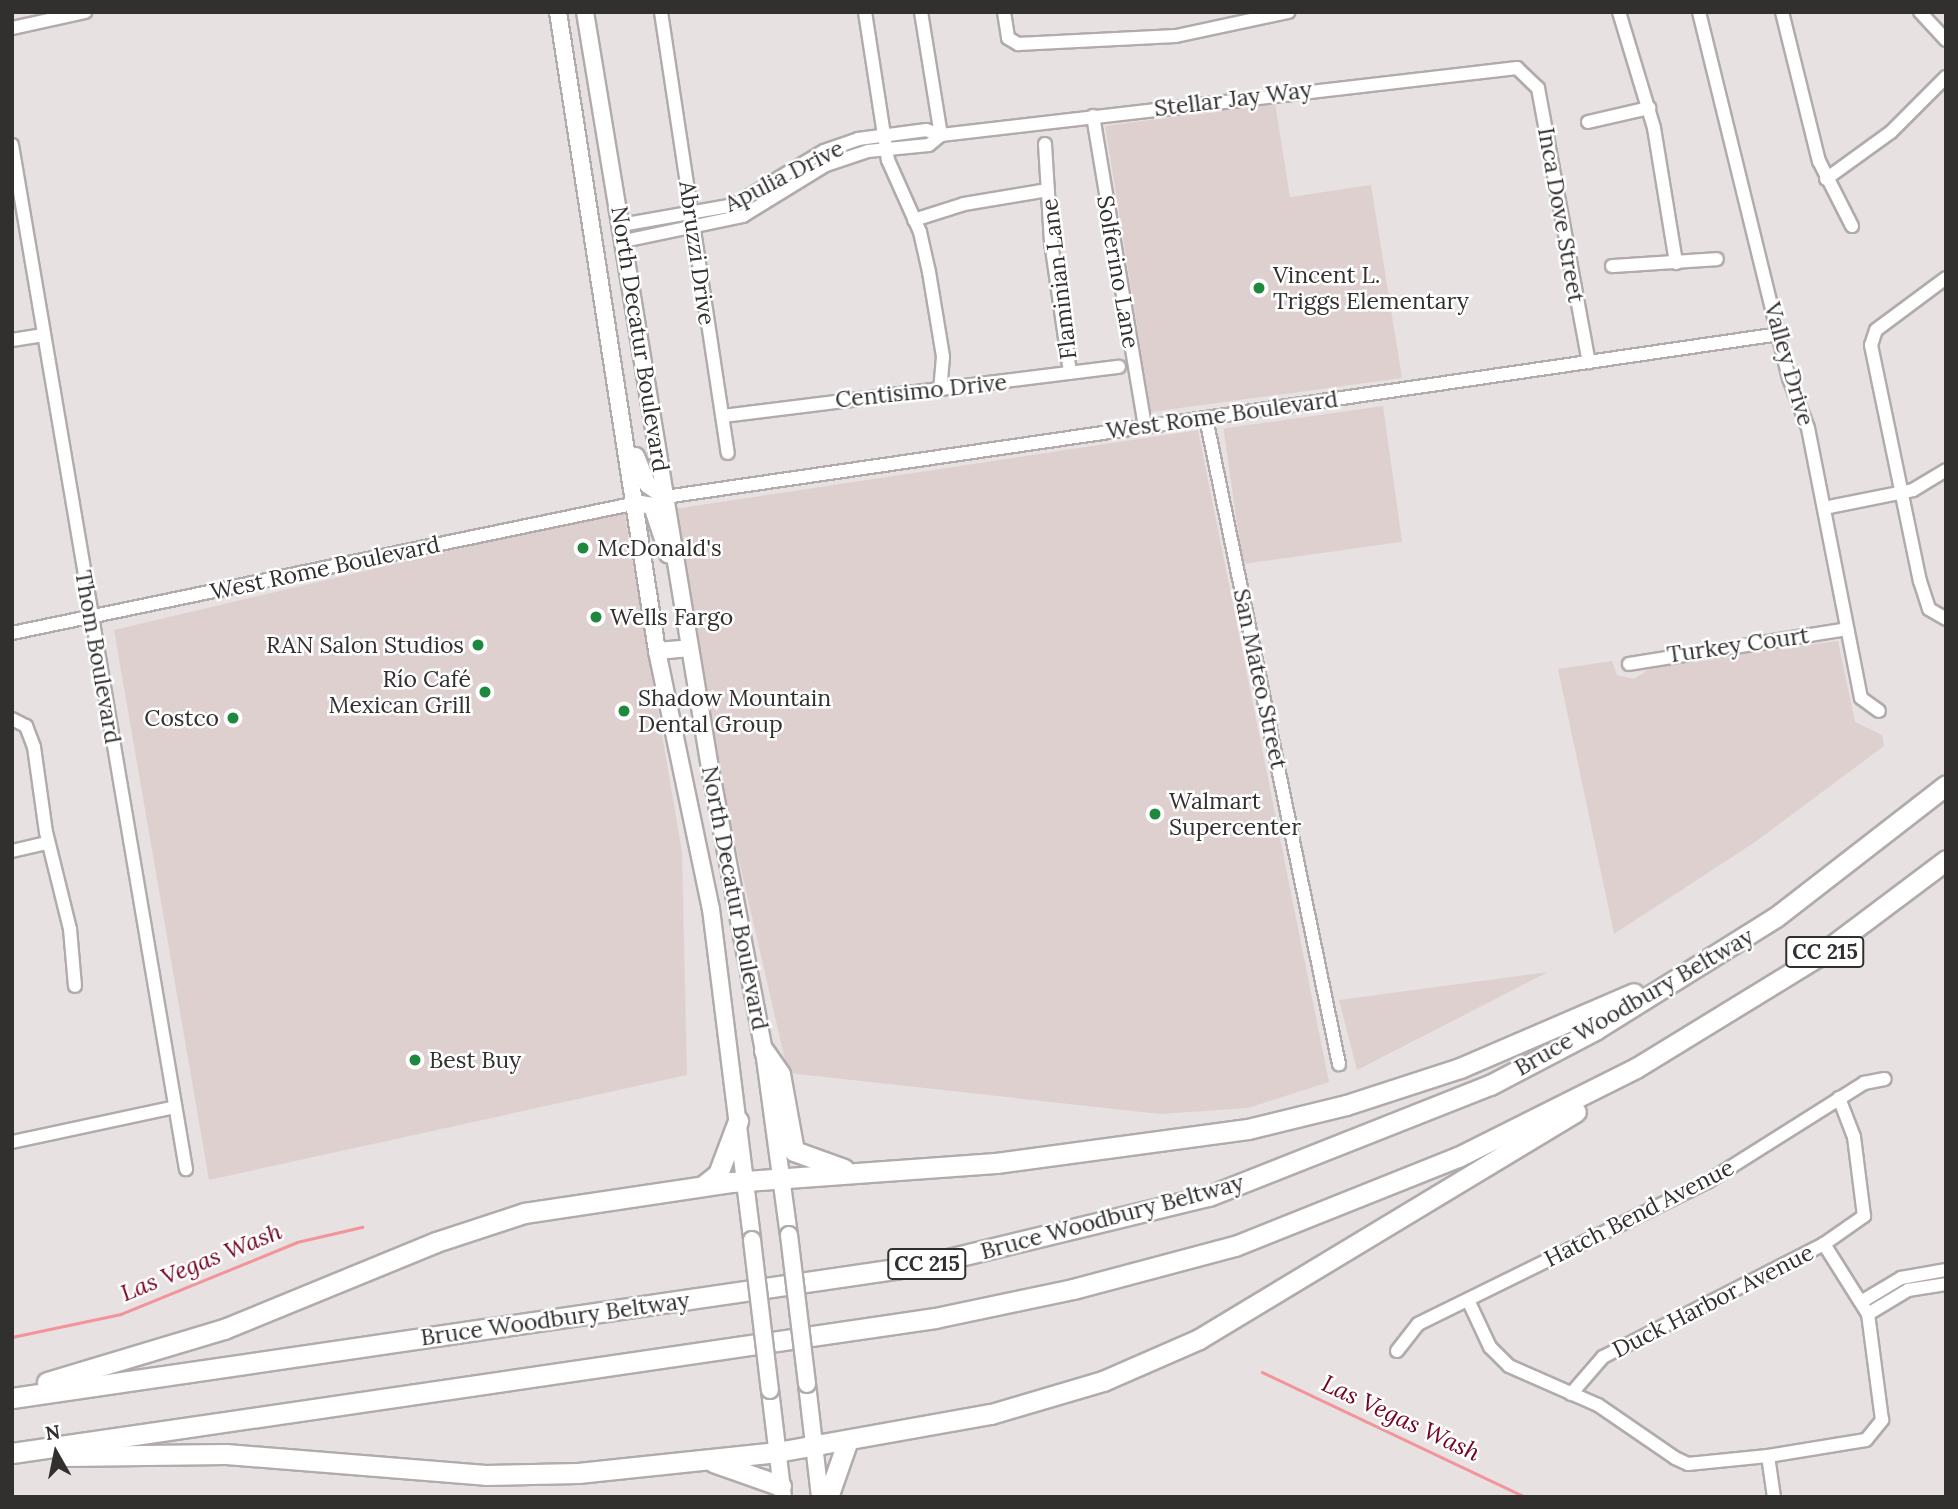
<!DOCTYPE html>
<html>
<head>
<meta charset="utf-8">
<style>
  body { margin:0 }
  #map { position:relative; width:1958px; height:1509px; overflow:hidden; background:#e7e1e1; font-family:Lora,serif }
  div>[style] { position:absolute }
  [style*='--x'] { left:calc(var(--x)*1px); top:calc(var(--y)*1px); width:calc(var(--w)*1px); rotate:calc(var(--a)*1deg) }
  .built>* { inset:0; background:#dfd0d0; transform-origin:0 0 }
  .stream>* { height:2.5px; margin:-1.25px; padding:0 1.25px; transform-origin:1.25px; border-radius:1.25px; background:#f29499 }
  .roads { filter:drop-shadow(2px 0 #b1abab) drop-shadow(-2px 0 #b1abab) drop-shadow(0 2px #b1abab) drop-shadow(0 -2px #b1abab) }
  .minor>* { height:12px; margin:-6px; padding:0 6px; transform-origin:6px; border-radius:6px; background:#fff }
  .major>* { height:16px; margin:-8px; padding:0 8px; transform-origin:8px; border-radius:8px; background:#fff }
  .highway>* { height:19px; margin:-9.5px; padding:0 9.5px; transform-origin:9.5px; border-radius:9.5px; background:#fff }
  .bridges { filter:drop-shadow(2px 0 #b1abab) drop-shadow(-2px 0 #b1abab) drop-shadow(0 2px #b1abab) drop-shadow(0 -2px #b1abab) }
  .major-bridge>* { height:16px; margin:-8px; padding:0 8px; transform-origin:8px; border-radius:8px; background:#fff }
  .dots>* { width:19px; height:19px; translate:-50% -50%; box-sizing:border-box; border:4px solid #fff; border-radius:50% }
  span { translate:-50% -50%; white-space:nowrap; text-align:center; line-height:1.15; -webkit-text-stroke:5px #fff; paint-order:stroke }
  .shield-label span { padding:2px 5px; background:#fff; border:2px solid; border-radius:5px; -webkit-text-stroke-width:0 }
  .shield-label { font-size:21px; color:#322f2f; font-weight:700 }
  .street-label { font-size:23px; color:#322f2f }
  .poi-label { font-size:23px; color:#322f2f }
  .left { translate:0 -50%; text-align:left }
  .right { translate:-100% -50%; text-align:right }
  .water-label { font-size:24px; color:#750020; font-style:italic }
  .frame { position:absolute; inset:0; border:14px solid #322f2f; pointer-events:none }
  .north { position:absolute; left:21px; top:1418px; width:70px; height:70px; -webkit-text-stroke:5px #fff; paint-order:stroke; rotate:351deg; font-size:19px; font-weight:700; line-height:28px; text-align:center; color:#322f2f }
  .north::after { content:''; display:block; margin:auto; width:24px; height:32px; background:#322f2f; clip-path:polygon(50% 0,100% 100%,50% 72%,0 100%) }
</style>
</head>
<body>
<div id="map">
  <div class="built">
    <div style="clip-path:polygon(1275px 103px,1290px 197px,1371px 185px,1402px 378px,1151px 412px,1105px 126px)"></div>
    <div style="left:1383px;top:406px;width:137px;height:161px;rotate:82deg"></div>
    <div style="clip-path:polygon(1198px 430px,1329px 1082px,1248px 1108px,1160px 1114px,788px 1073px,715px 756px,674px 509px)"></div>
    <div style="clip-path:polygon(624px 510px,682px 852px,687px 1075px,209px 1180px,114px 630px)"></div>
    <div style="clip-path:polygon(1838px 641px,1855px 722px,1882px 735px,1884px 746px,1755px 842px,1614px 934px,1558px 669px,1612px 661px,1617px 675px,1634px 679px,1655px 665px)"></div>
    <div style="clip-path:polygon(1548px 972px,1357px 1070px,1339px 1000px)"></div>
  </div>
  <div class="stream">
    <div style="--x:12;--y:1337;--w:111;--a:-11.9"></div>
    <div style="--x:121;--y:1314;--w:190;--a:-22.2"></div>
    <div style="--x:297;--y:1242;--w:67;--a:-13"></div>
    <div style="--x:1262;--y:1372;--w:291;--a:25.4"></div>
  </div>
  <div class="roads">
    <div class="minor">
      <div style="--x:661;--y:12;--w:446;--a:81.4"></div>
      <div style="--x:865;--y:12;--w:150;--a:81.2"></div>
      <div style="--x:888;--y:160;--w:79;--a:66"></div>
      <div style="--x:920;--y:232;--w:41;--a:77.3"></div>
      <div style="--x:929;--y:272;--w:86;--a:80.6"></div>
      <div style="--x:943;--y:357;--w:32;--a:95"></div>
      <div style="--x:921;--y:12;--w:125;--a:80.8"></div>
      <div style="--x:1004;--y:12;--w:26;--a:81"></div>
      <div style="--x:1008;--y:38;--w:12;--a:31"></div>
      <div style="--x:1018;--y:44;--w:158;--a:-2.9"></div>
      <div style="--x:1176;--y:36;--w:115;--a:-12.1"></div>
      <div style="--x:1619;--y:12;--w:121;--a:73.2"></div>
      <div style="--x:1654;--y:128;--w:137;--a:80.7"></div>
      <div style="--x:1699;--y:12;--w:377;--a:76.2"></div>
      <div style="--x:1789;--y:378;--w:53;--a:69.2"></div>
      <div style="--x:1808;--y:428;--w:275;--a:78.9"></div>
      <div style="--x:1861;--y:698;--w:22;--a:36"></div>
      <div style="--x:1782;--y:12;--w:154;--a:76.1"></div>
      <div style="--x:1819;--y:161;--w:73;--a:63.1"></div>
      <div style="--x:1920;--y:12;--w:38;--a:47"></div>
      <div style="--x:12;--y:28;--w:75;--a:-12.4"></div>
      <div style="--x:1093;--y:116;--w:315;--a:80.5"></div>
      <div style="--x:1588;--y:122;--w:63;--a:-12.9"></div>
      <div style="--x:1045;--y:144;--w:98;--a:86.5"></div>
      <div style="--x:1051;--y:242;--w:132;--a:81.7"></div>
      <div style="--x:12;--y:145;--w:1039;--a:80.36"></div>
      <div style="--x:1826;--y:179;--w:80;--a:-35.9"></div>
      <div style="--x:1891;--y:132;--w:78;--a:-45"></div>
      <div style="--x:914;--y:220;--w:52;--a:-17.7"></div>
      <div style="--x:964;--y:204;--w:85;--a:-9.5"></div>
      <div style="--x:621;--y:225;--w:115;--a:-10"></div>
      <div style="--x:734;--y:205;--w:105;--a:-31"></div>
      <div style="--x:824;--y:151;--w:36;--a:-19"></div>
      <div style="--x:858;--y:139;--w:69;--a:-7.5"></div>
      <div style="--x:926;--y:130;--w:16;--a:18"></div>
      <div style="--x:941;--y:135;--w:580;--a:-6.63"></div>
      <div style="--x:1517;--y:68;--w:29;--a:44"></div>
      <div style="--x:1538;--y:88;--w:279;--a:79.5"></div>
      <div style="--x:624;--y:241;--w:122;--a:-11.9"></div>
      <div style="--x:743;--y:216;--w:97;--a:-31.6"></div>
      <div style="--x:826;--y:165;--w:44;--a:-18.4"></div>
      <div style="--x:868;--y:151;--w:61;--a:-5.6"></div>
      <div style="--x:929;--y:145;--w:16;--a:-40"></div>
      <div style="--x:1612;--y:266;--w:105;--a:-3.8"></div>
      <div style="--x:1946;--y:278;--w:87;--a:143.4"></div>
      <div style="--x:1876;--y:330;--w:16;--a:108"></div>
      <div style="--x:1871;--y:345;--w:241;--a:78.3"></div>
      <div style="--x:1920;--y:581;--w:29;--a:72"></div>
      <div style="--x:1929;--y:609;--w:20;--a:30"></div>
      <div style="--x:12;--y:340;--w:32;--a:-9"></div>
      <div style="--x:723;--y:416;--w:399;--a:-7.1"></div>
      <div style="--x:1206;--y:418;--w:660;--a:78.37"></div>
      <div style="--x:665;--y:497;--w:1126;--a:-8.32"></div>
      <div style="--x:1824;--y:508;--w:91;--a:-11.4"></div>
      <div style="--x:1913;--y:490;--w:39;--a:-31"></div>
      <div style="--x:12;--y:633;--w:638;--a:-11.75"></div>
      <div style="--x:1629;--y:664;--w:221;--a:-9.1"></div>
      <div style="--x:12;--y:719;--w:16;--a:27"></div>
      <div style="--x:26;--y:726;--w:22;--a:69"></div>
      <div style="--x:34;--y:747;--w:86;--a:82"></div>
      <div style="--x:46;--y:832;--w:100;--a:76.1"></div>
      <div style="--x:70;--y:929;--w:57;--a:85"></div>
      <div style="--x:12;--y:851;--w:37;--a:-13"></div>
      <div style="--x:12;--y:1142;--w:167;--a:-12.1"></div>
      <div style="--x:1468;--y:1300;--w:52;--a:64.9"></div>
      <div style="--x:1490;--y:1347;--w:27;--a:45"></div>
      <div style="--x:1509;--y:1366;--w:97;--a:23.7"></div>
      <div style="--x:1598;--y:1405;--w:93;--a:34.5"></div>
      <div style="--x:1675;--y:1458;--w:14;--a:25"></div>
      <div style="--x:1688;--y:1464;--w:80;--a:-5.7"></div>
      <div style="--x:1768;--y:1456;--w:99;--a:-9.3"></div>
      <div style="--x:1866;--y:1440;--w:26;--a:-51"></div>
      <div style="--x:1882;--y:1420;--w:107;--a:-97.5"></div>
      <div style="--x:1868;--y:1314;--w:83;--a:-122.2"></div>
      <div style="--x:1861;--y:1302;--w:47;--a:-31"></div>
      <div style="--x:1901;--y:1278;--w:46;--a:-10.1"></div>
      <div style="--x:1868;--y:1314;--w:47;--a:-31"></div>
      <div style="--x:1908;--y:1290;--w:38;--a:-9"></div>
      <div style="--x:1397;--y:1351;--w:34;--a:-52"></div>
      <div style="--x:1418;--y:1324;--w:322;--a:-26.2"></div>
      <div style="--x:1707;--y:1182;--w:186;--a:-32.2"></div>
      <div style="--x:1864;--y:1083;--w:21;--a:-11"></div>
      <div style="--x:1571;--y:1394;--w:49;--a:-49.1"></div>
      <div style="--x:1603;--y:1357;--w:248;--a:-27.1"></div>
      <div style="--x:1824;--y:1244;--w:49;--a:-35"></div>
      <div style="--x:1864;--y:1216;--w:80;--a:-97.2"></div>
      <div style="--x:1854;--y:1137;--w:42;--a:-111"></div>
      <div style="--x:1768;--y:1456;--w:41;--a:81.7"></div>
    </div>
    <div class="major">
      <div style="--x:558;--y:12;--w:647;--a:81.19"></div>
      <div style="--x:657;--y:651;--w:264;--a:78.2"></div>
      <div style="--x:711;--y:909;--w:334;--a:82.9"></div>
      <div style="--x:585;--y:12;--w:766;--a:80.61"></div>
      <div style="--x:710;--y:768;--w:288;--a:79.2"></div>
      <div style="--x:764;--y:1051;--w:186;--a:82.3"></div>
      <div style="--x:636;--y:456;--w:31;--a:68"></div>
      <div style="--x:648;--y:485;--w:21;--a:35"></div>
      <div style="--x:637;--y:503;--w:15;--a:11"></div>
      <div style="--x:652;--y:506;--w:51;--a:71.6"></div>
      <div style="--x:657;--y:651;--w:33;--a:-5"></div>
      <div style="--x:807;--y:1384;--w:114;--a:83.4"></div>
      <div style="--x:770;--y:1390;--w:108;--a:83.1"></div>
    </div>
    <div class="highway">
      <div style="--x:764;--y:1051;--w:28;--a:55"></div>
      <div style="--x:780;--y:1074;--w:78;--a:79.7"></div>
      <div style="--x:794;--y:1151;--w:53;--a:19.8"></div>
      <div style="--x:703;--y:1186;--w:19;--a:-39"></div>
      <div style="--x:718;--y:1174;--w:57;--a:-69.3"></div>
      <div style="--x:47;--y:1382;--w:185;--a:-16.7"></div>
      <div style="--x:224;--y:1329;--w:229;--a:-22.3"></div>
      <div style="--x:436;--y:1242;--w:93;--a:-18.2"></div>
      <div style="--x:524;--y:1213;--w:209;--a:-8.5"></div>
      <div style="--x:731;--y:1182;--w:266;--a:-4.1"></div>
      <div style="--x:996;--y:1163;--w:254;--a:-7.7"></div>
      <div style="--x:1248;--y:1129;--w:101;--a:-13.8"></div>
      <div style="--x:1346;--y:1105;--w:120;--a:-18"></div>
      <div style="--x:1460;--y:1068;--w:189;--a:-23.3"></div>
      <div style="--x:12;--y:1398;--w:921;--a:-8.31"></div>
      <div style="--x:923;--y:1265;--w:294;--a:-13.6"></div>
      <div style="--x:1209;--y:1196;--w:302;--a:-21.6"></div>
      <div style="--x:1490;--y:1085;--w:119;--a:-27.6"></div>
      <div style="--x:1595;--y:1030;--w:213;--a:-32"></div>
      <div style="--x:1776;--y:917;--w:215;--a:-37.8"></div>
      <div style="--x:12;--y:1453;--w:933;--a:-8.32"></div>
      <div style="--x:935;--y:1318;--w:141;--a:-11.9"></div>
      <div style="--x:1073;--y:1289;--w:168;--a:-14.9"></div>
      <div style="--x:1235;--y:1246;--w:240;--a:-21.8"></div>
      <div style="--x:1458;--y:1157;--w:199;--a:-26.6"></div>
      <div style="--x:1636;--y:1068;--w:212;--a:-31.5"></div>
      <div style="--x:1817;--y:957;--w:161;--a:-36.9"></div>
      <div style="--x:64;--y:1456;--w:162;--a:-0.7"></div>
      <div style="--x:226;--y:1454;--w:260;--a:4.6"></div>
      <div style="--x:485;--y:1475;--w:93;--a:-1.2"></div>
      <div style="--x:578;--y:1473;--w:200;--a:-6"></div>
      <div style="--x:777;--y:1452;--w:217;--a:-10.1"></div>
      <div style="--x:991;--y:1414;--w:117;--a:-16.4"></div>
      <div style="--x:1103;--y:1381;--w:105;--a:-23.6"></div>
      <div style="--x:1199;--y:1339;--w:440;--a:-31.1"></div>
      <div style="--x:713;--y:1462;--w:72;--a:19.4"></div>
      <div style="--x:828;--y:1497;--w:60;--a:-70.7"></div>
    </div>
  </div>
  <div class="bridges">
    <div class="major-bridge">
      <div style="--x:789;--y:1235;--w:150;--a:83.1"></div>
      <div style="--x:752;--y:1240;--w:151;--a:83.2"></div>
    </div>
  </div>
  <div class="dots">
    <div style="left:1259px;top:288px;background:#1e883f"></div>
    <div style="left:583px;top:548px;background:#1e883f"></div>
    <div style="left:596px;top:617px;background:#1e883f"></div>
    <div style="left:478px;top:645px;background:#1e883f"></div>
    <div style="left:485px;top:692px;background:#1e883f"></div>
    <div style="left:624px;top:711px;background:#1e883f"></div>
    <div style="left:233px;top:718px;background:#1e883f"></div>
    <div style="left:1155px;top:814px;background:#1e883f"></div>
    <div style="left:415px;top:1060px;background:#1e883f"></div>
  </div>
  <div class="shield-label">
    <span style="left:1825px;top:952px">CC 215</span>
    <span style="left:927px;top:1264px">CC 215</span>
  </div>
  <div class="street-label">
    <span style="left:1233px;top:99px;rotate:-7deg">Stellar Jay Way</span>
    <span style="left:784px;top:176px;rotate:-27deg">Apulia Drive</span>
    <span style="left:1561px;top:215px;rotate:80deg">Inca Dove Street</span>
    <span style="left:697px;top:253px;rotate:82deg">Abruzzi Drive</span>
    <span style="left:1118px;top:272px;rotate:80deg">Solferino Lane</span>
    <span style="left:1059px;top:279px;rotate:-97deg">Flaminian Lane</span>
    <span style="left:640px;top:339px;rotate:81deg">North Decatur Boulevard</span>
    <span style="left:1789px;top:364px;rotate:74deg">Valley Drive</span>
    <span style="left:921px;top:391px;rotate:-6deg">Centisimo Drive</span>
    <span style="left:1222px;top:415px;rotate:-8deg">West Rome Boulevard</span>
    <span style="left:325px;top:568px;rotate:-12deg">West Rome Boulevard</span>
    <span style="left:1738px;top:645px;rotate:-8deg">Turkey Court</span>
    <span style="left:98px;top:657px;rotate:80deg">Thom Boulevard</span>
    <span style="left:1260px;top:679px;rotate:78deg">San Mateo Street</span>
    <span style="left:735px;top:898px;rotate:79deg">North Decatur Boulevard</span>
    <span style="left:1634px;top:1002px;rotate:-30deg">Bruce Woodbury Beltway</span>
    <span style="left:1639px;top:1213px;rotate:-27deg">Hatch Bend Avenue</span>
    <span style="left:1112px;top:1217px;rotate:-15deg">Bruce Woodbury Beltway</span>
    <span style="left:1713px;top:1301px;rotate:-27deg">Duck Harbor Avenue</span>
    <span style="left:555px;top:1319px;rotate:-8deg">Bruce Woodbury Beltway</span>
  </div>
  <div class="poi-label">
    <span class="left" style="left:1273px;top:288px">Vincent L.<br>Triggs Elementary</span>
    <span class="left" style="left:597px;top:548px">McDonald's</span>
    <span class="left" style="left:610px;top:617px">Wells Fargo</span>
    <span class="right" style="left:464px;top:645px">RAN Salon Studios</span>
    <span class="right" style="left:471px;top:692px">Río Café<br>Mexican Grill</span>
    <span class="left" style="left:638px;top:711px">Shadow Mountain<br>Dental Group</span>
    <span class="right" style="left:219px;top:718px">Costco</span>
    <span class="left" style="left:1169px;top:814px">Walmart<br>Supercenter</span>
    <span class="left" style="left:429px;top:1060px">Best Buy</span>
  </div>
  <div class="water-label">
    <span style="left:201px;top:1262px;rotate:-22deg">Las Vegas Wash</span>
    <span style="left:1401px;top:1418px;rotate:25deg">Las Vegas Wash</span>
  </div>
  <div class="frame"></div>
  <div class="north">N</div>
</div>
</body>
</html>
